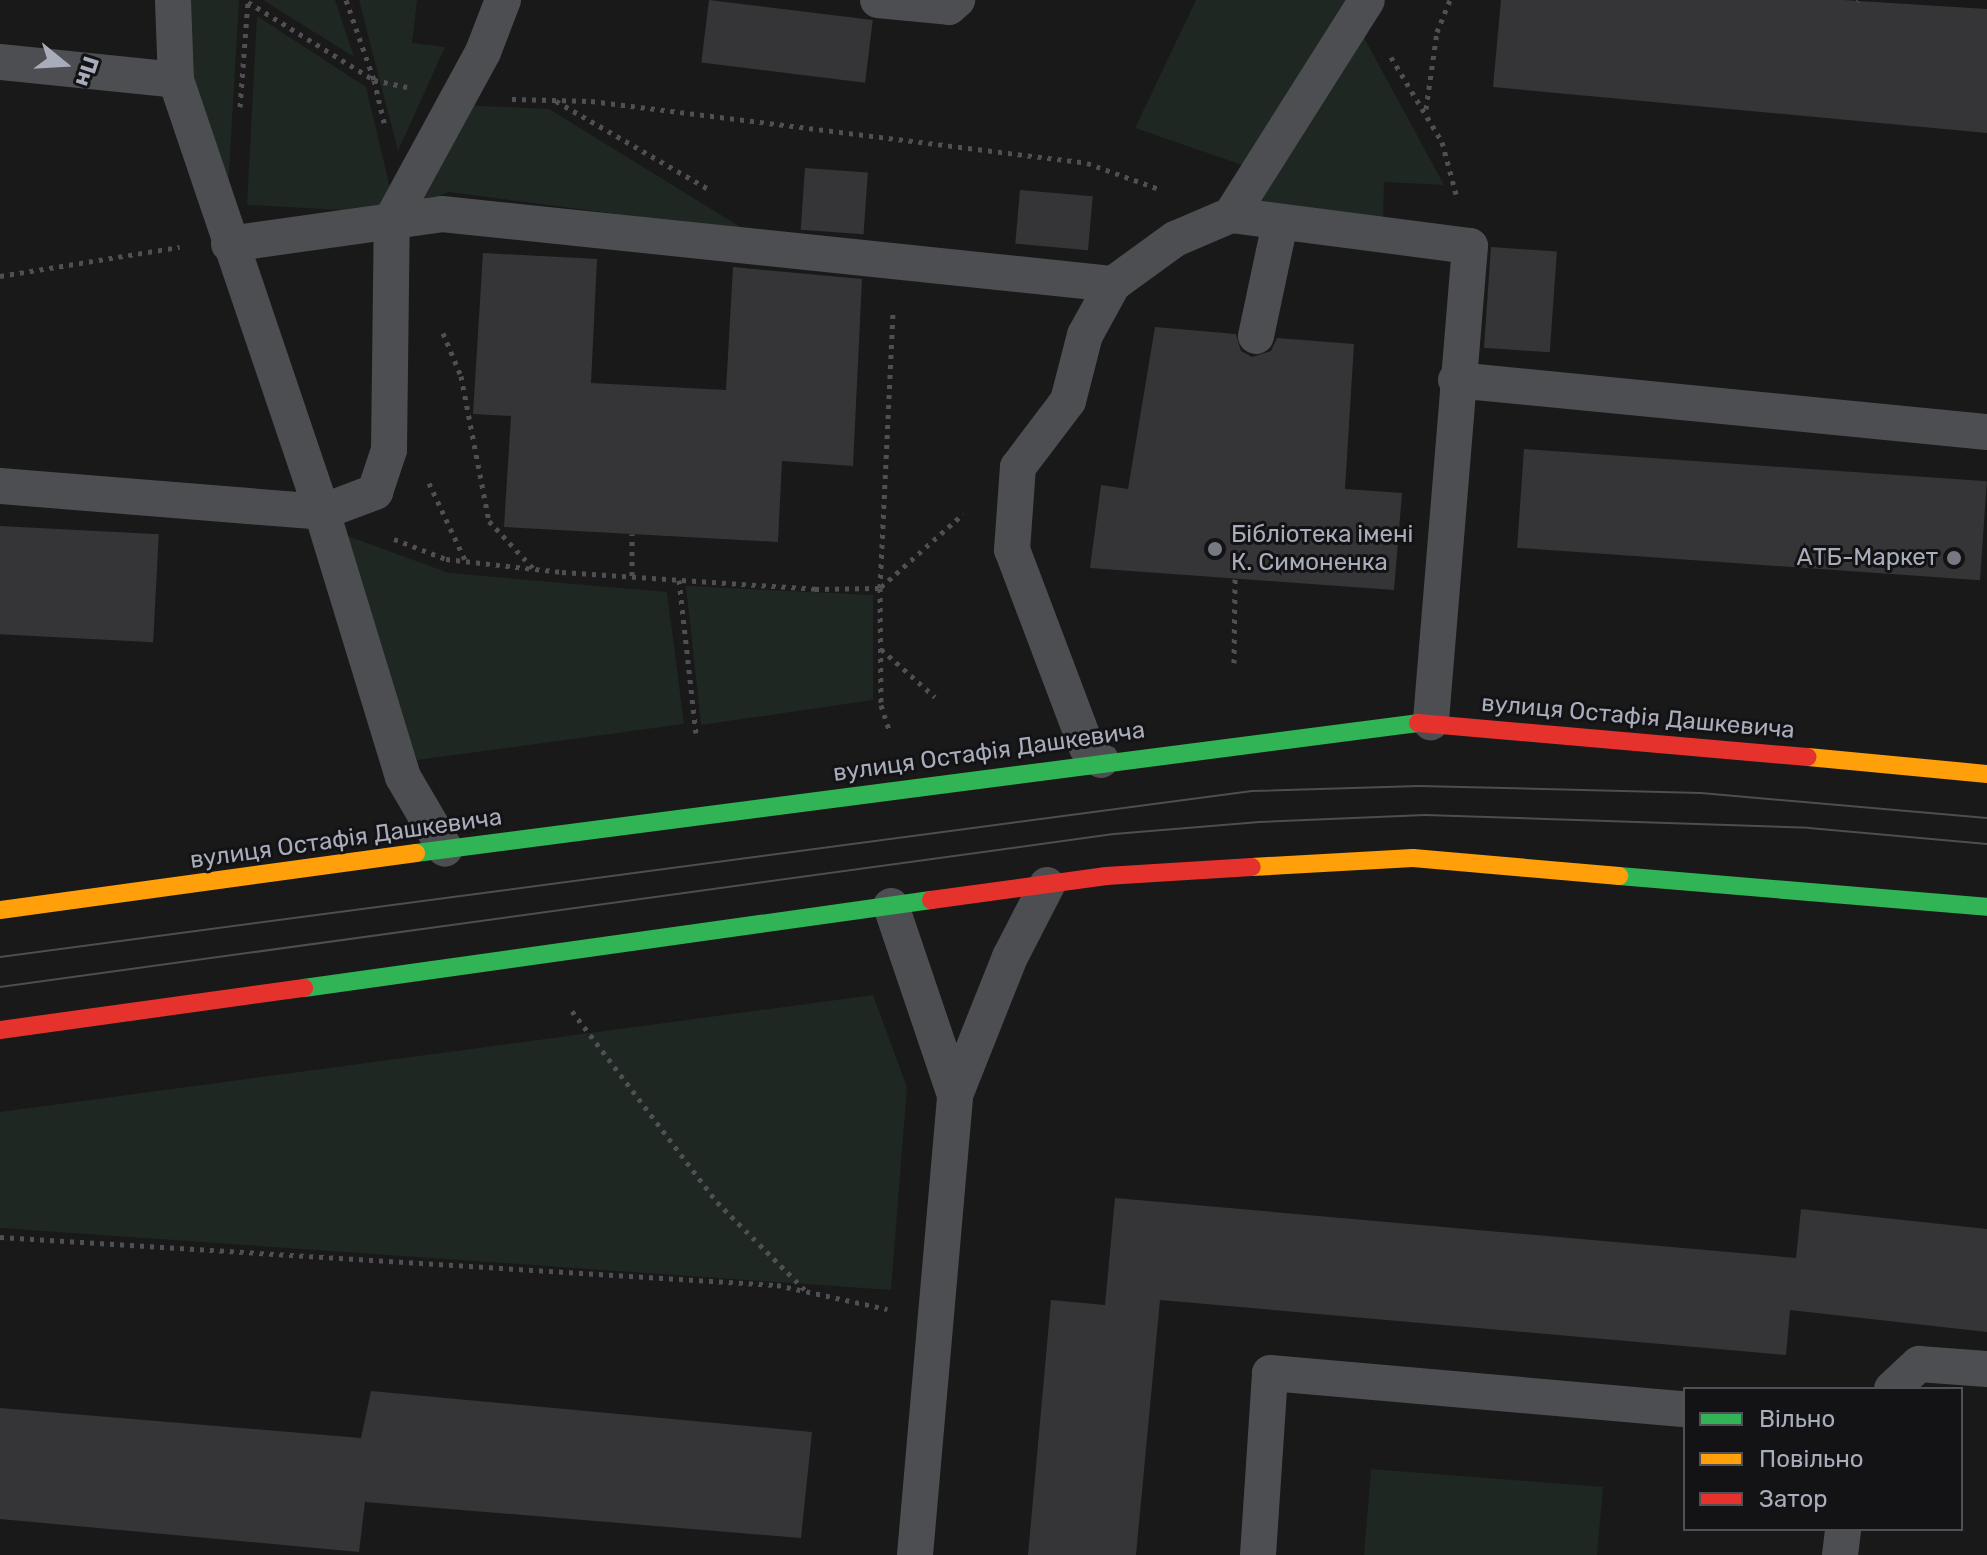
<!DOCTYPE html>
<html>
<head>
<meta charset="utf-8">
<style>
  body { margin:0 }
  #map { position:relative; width:1987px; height:1555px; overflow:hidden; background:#191919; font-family:Rubik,sans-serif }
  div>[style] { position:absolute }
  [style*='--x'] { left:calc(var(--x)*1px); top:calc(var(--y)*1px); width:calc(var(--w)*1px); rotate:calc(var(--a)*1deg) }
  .green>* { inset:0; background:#1e2721 }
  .building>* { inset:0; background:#353537; transform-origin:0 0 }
  .path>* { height:5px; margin-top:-2.5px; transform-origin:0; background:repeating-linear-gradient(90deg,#4f4f54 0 4px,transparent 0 10px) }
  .lane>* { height:36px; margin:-18px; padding:0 18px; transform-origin:18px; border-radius:18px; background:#4d4e52 }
  .fast>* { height:18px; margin:-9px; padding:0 9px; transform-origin:9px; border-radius:9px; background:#30b455 }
  .slow>* { height:18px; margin:-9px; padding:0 9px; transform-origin:9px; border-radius:9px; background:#ff9f0a }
  .jam>* { height:18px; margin:-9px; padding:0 9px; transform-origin:9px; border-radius:9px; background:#e5322d }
  .tram>* { height:2px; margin:-1px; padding:0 1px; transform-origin:1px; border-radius:1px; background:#4d4e51 }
  .dots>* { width:22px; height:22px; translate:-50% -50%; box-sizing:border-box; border:4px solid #131315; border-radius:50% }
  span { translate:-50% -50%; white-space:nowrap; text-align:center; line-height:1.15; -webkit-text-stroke:6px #131315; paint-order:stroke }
  .poi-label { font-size:24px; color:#a9adbb }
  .left { translate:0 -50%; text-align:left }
  .right { translate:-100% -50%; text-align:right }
  .street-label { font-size:24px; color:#a9adbb }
  .legend { position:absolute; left:1683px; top:1387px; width:280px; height:144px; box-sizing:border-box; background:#131315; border:2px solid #4f5157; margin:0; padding:10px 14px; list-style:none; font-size:24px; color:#a9adbb }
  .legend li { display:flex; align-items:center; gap:16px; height:40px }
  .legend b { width:40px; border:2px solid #4f5157 }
  .north { position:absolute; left:24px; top:24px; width:80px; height:80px; -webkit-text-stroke:6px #131315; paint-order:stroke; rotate:108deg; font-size:22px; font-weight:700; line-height:32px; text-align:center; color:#a9adbb }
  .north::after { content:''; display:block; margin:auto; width:28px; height:36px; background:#a9adbb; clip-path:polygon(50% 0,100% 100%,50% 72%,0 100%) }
</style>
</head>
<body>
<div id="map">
  <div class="green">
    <div style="clip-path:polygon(182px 0,239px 0,228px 189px,186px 74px)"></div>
    <div style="clip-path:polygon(263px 0,335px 0,354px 57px)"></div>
    <div style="clip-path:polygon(359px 0,417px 0,412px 43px,445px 47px,398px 151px)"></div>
    <div style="clip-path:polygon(1196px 0,1352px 0,1245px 166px,1135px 128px)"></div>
    <div style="clip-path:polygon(257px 16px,366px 87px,391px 192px,378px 212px,247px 205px)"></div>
    <div style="clip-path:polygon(1361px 32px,1444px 185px,1384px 182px,1383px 222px,1247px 205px)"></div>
    <div style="clip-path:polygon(465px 105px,549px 109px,747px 231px,449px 192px,410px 207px)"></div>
    <div style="clip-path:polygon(345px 535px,449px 573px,667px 592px,684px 724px,417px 760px)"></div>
    <div style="clip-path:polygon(686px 586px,873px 595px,873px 700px,701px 725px)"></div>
    <div style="clip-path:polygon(873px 995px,907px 1087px,891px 1290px,0 1228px,0 1112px)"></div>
    <div style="clip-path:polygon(1371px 1469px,1603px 1487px,1597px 1555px,1364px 1555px)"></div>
  </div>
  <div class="building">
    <div style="left:709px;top:0;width:165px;height:63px;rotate:7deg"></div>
    <div style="clip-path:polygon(1501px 0,1843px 0,1987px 9px,1987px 133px,1493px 87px)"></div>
    <div style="left:805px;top:168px;width:63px;height:62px;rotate:4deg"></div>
    <div style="left:1020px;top:190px;width:73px;height:54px;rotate:5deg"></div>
    <div style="left:1491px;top:247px;width:66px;height:101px;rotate:4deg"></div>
    <div style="clip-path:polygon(483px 253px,597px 259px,591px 383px,726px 390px,733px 267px,862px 279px,853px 466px,782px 461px,778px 542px,504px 527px,511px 416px,473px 414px)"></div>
    <div style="clip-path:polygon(1155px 327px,1236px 334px,1241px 351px,1252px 357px,1271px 351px,1277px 338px,1354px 344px,1345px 489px,1402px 493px,1394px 590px,1090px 568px,1101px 485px,1128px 489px)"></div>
    <div style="left:1524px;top:449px;width:464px;height:99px;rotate:4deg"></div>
    <div style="left:0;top:526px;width:159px;height:108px;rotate:3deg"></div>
    <div style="clip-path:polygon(1115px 1198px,1796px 1258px,1801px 1209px,1987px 1229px,1987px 1332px,1790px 1310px,1786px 1355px,1160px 1300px,1136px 1555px,1028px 1555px,1051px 1300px,1105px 1305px)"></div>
    <div style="clip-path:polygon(371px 1391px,812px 1432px,801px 1538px,365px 1502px,359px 1552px,0 1519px,0 1408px,361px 1438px)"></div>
  </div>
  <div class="path">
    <div style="--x:346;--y:0;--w:85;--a:70.7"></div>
    <div style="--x:374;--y:80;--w:34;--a:12"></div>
    <div style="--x:1857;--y:1;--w:1;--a:-45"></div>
    <div style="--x:248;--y:2;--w:148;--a:31.8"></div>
    <div style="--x:374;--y:80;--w:47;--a:76.6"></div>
    <div style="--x:1391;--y:57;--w:99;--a:59"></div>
    <div style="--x:1442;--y:142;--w:54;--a:74.9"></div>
    <div style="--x:512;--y:99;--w:79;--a:1.5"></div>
    <div style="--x:591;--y:101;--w:500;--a:7.1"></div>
    <div style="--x:1087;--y:163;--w:80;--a:19.8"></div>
    <div style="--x:556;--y:101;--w:178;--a:30"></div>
    <div style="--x:240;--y:107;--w:107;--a:-85.7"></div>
    <div style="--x:1426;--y:109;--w:78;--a:-81.9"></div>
    <div style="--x:1437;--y:32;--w:35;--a:-68"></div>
    <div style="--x:0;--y:276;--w:182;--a:-9.2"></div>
    <div style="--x:443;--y:333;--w:47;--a:67.3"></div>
    <div style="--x:461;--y:376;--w:148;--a:79.1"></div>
    <div style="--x:489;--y:521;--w:64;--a:46.9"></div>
    <div style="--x:429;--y:483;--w:85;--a:64.9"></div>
    <div style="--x:394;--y:539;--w:56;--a:21"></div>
    <div style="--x:446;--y:559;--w:117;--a:6.4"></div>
    <div style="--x:562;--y:572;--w:254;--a:3.8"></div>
    <div style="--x:815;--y:589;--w:65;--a:-0.9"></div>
    <div style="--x:880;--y:588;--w:117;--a:89.5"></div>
    <div style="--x:881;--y:705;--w:29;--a:72"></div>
    <div style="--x:632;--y:576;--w:42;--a:-90"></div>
    <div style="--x:679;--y:580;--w:154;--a:83.7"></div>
    <div style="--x:881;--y:587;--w:110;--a:-41.7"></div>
    <div style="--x:880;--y:588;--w:279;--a:-87.3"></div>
    <div style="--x:881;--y:649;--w:72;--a:41.6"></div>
    <div style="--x:1234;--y:663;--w:84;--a:-89.3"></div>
    <div style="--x:572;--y:1011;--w:240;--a:52.8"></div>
    <div style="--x:717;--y:1202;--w:126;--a:45"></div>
    <div style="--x:0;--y:1237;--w:778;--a:3.54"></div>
    <div style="--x:777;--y:1285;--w:113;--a:12.3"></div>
  </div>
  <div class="lane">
    <div style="--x:173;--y:0;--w:80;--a:87.9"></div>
    <div style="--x:176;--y:80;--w:456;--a:71.3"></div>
    <div style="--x:322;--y:512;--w:277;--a:73"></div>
    <div style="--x:403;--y:777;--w:83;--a:59.7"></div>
    <div style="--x:878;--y:0;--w:71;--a:5.6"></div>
    <div style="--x:949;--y:7;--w:11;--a:-41"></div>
    <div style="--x:0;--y:62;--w:177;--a:5.8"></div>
    <div style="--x:1231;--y:215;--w:241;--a:7.4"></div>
    <div style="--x:1470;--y:246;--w:478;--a:94.7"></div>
    <div style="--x:229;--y:244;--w:215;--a:-8"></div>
    <div style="--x:442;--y:214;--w:675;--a:5.96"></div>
    <div style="--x:1256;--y:336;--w:116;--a:-78"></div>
    <div style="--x:1456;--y:380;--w:534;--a:5.59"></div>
    <div style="--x:0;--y:486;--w:323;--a:4.6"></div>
    <div style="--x:322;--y:512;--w:57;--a:-20.7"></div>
    <div style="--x:375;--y:492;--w:44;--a:-71.6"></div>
    <div style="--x:389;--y:450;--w:231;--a:-89.3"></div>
    <div style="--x:392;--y:219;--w:190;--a:-61.4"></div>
    <div style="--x:483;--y:52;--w:56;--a:-69"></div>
    <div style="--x:1101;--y:760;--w:18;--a:-139"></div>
    <div style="--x:1087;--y:748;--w:212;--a:-110.7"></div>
    <div style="--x:1012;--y:550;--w:83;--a:-85.9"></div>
    <div style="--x:1018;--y:467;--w:83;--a:-52.9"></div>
    <div style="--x:1068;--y:401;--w:68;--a:-75.6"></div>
    <div style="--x:1085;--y:335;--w:58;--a:-61.2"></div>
    <div style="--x:1113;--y:284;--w:77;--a:-36"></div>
    <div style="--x:1175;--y:239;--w:61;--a:-23.2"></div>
    <div style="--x:1231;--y:215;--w:254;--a:-57.7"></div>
    <div style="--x:891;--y:906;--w:200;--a:71.3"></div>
    <div style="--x:955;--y:1095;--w:149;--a:-68.3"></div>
    <div style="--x:1010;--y:957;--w:81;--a:-62.8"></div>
    <div style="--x:1892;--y:1389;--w:37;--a:-43"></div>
    <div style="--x:1919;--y:1364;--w:68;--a:4.2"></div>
    <div style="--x:915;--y:1555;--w:462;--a:-85"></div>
    <div style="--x:1258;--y:1555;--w:182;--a:-86.2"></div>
    <div style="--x:1270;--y:1373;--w:417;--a:5"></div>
    <div style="--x:1840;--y:1555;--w:26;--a:-83"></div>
  </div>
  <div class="fast">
    <div style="--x:416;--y:853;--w:1010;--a:-7.39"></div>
    <div style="--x:1619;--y:876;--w:369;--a:4.8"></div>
    <div style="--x:304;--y:988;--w:633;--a:-7.99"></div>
  </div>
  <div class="slow">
    <div style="--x:1808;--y:757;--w:180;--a:5.4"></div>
    <div style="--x:1252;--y:867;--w:161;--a:-3.2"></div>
    <div style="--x:1413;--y:858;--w:207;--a:5"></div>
    <div style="--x:0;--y:910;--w:420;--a:-7.8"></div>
  </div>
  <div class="jam">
    <div style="--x:1418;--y:723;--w:391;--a:5"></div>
    <div style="--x:931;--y:900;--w:177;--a:-7.8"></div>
    <div style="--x:1106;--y:876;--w:146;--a:-3.5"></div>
    <div style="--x:0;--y:1030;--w:307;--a:-7.9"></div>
  </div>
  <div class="tram">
    <div style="--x:0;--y:957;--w:1263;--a:-7.55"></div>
    <div style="--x:1252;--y:791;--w:167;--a:-1.7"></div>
    <div style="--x:1419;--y:786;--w:282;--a:1.4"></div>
    <div style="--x:1701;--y:793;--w:287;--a:5"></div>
    <div style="--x:0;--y:987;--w:1124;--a:-7.82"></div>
    <div style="--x:1114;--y:834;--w:146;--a:-4.7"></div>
    <div style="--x:1260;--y:822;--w:165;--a:-2.4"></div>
    <div style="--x:1425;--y:815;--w:384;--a:1.9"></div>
    <div style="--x:1809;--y:828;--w:179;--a:5.1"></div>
  </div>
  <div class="dots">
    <div style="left:1215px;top:549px;background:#777982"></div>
    <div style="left:1954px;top:558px;background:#777982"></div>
  </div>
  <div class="poi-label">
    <span class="left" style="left:1231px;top:549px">Бібліотека імені<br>К. Симоненка</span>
    <span class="right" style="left:1938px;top:558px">АТБ-Маркет</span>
  </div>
  <div class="street-label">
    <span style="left:1638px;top:717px;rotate:5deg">вулиця Остафія Дашкевича</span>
    <span style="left:989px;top:752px;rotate:-8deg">вулиця Остафія Дашкевича</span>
    <span style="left:346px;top:839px;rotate:-8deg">вулиця Остафія Дашкевича</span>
  </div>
  <ul class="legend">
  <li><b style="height:10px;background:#30b455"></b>Вільно</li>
  <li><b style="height:10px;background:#ff9f0a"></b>Повільно</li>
  <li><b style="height:10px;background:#e5322d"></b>Затор</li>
  </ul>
  <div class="north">Пн</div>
</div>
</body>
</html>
